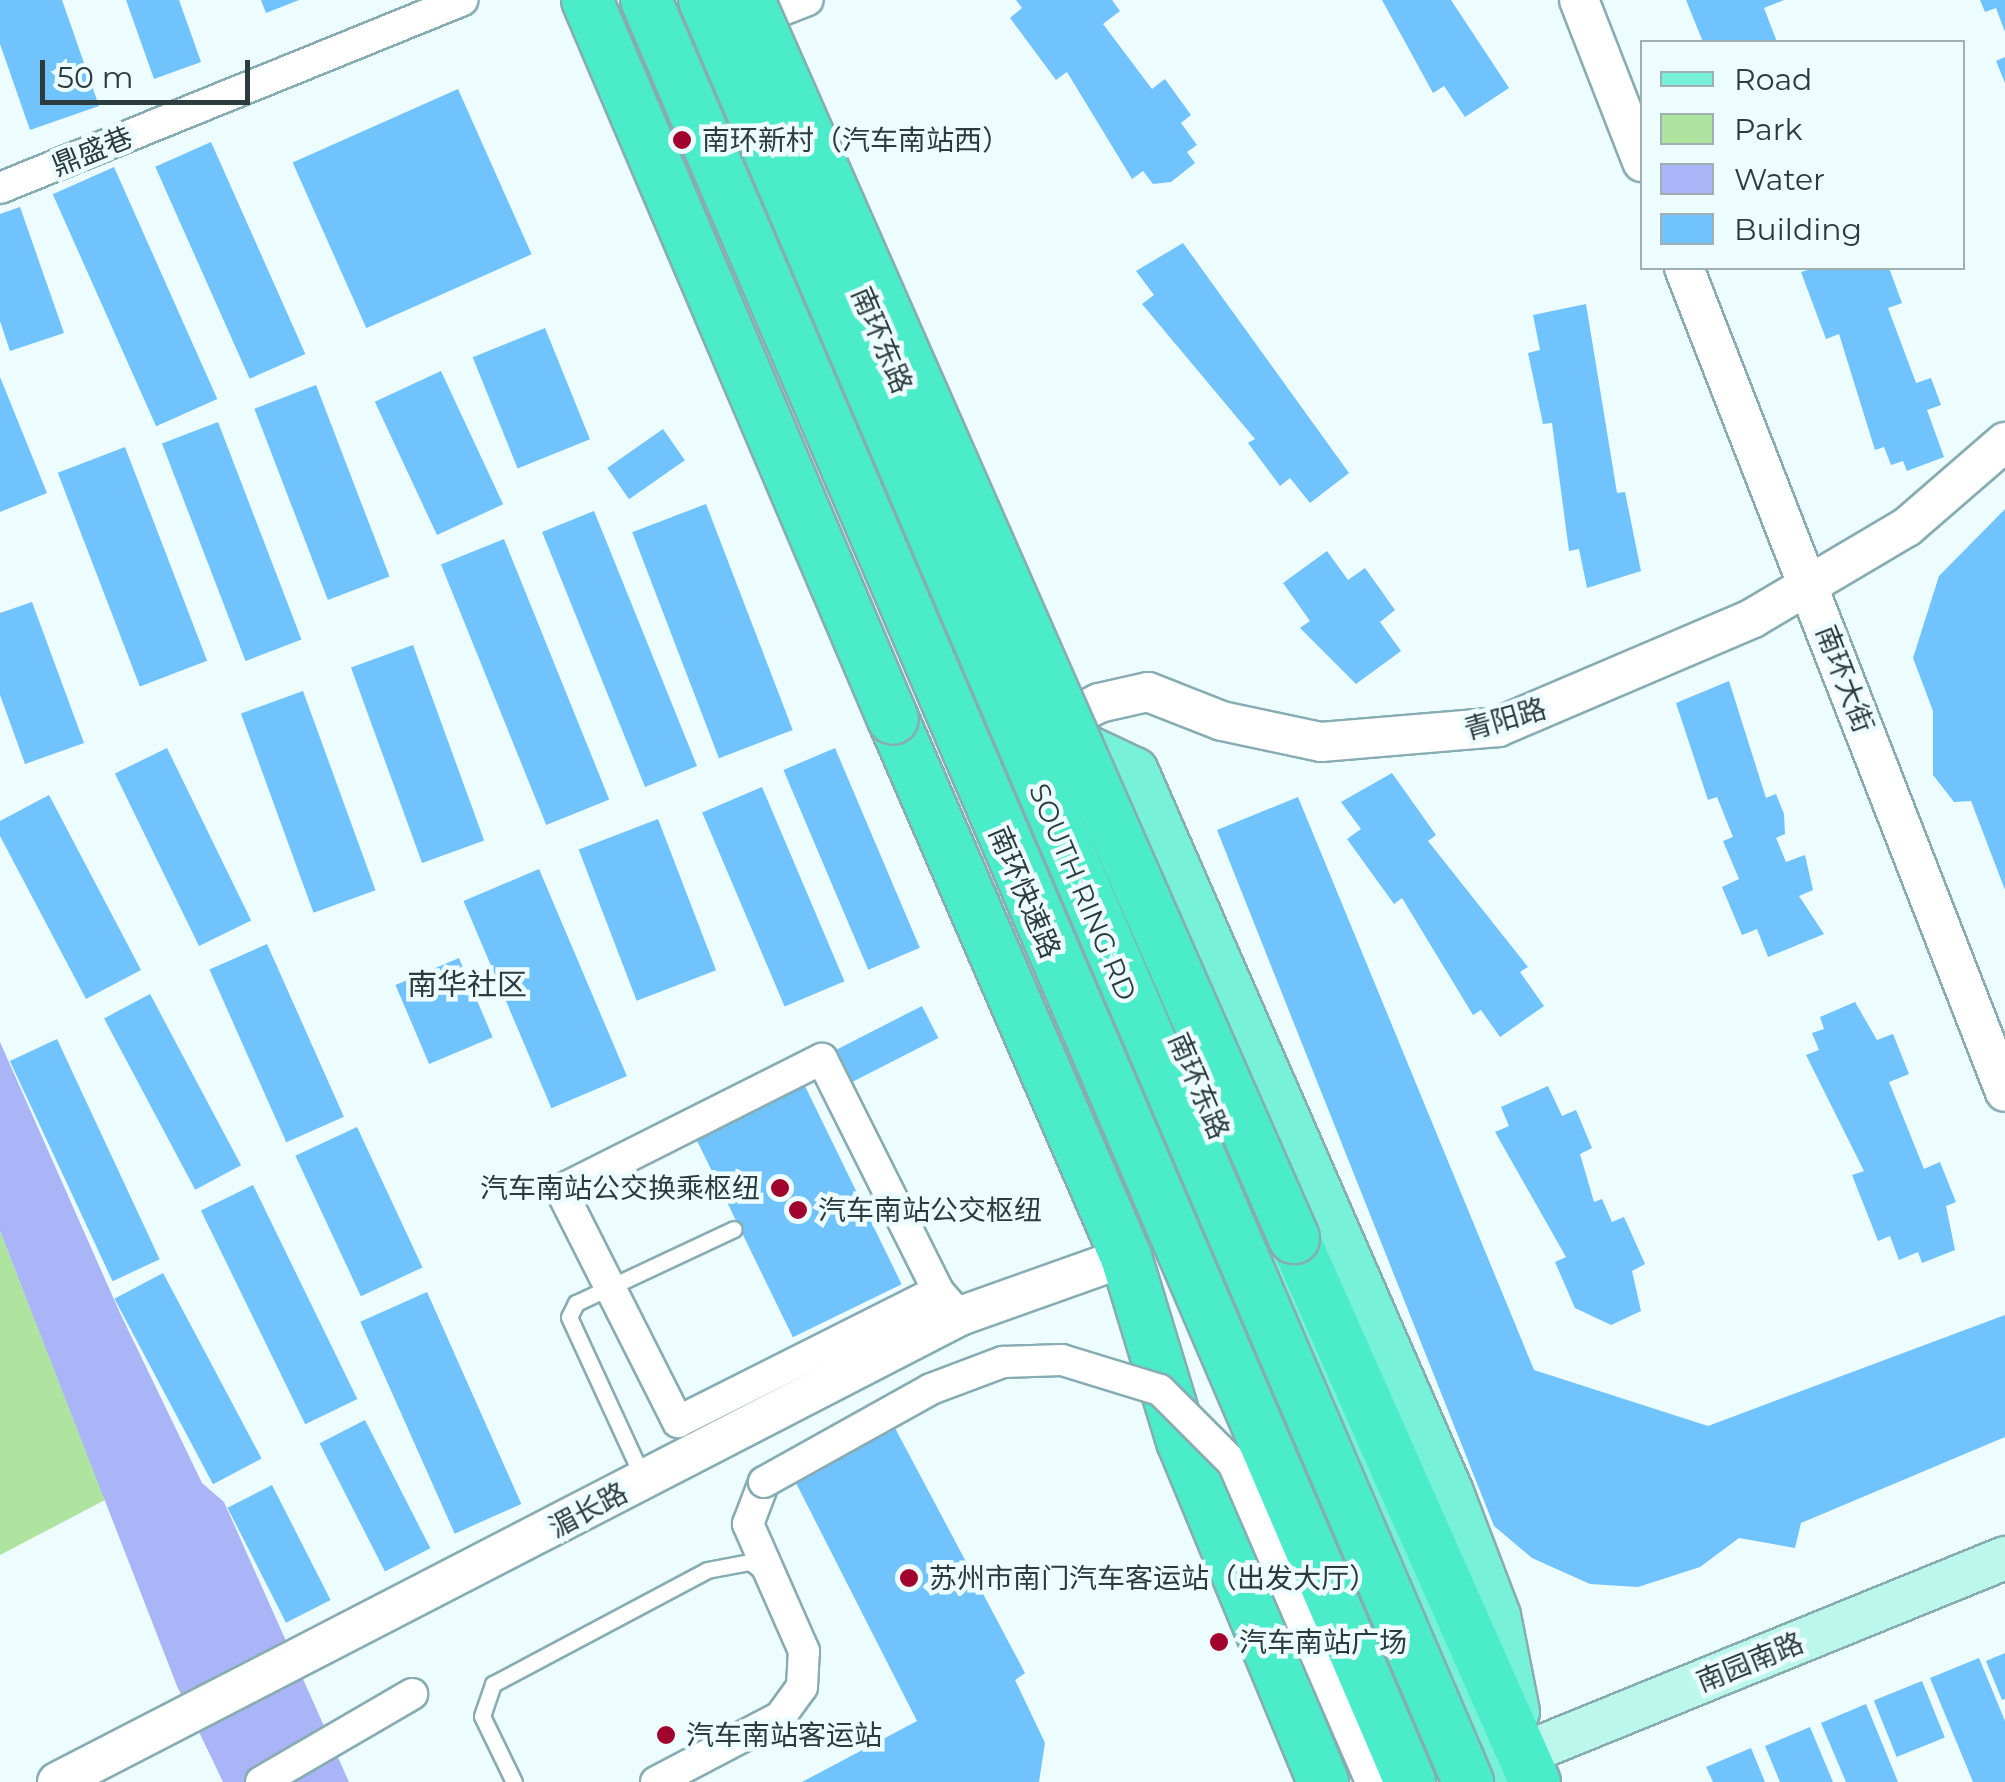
<!DOCTYPE html>
<html>
<head>
<meta charset="utf-8">
<style>
  body { margin:0 }
  #map { position:relative; width:2005px; height:1782px; overflow:hidden; background:#edfcfe; font-family:Montserrat,"Noto Sans SC",sans-serif }
  div>[style] { position:absolute }
  [style*='--x'] { left:calc(var(--x)*1px); top:calc(var(--y)*1px); width:calc(var(--w)*1px); rotate:calc(var(--a)*1deg) }
  .green>* { inset:0; background:#afe3a0 }
  .water>* { inset:0; background:#a9b5f6 }
  .building>* { inset:0; background:#71c3fe; transform-origin:0 0 }
  .roads { filter:drop-shadow(2px 0 #87acb2) drop-shadow(-2px 0 #87acb2) drop-shadow(0 2px #87acb2) drop-shadow(0 -2px #87acb2) }
  .service>* { height:15px; margin:-7.5px; padding:0 7.5px; transform-origin:7.5px; border-radius:7.5px; background:#fff }
  .minor>* { height:30px; margin:-15px; padding:0 15px; transform-origin:15px; border-radius:15px; background:#fff }
  .tertiary>* { height:38px; margin:-19px; padding:0 19px; transform-origin:19px; border-radius:19px; background:#fff }
  .secondary>* { height:42px; margin:-21px; padding:0 21px; transform-origin:21px; border-radius:21px; background:#bbf8eb }
  .primary>* { height:48px; margin:-24px; padding:0 24px; transform-origin:24px; border-radius:24px; background:#77f1d7 }
  .trunk>* { height:50px; margin:-25px; padding:0 25px; transform-origin:25px; border-radius:25px; background:#4aecca }
  .bridges { filter:drop-shadow(2px 0 #87acb2) drop-shadow(-2px 0 #87acb2) drop-shadow(0 2px #87acb2) drop-shadow(0 -2px #87acb2) }
  .minor-bridge>* { height:30px; margin:-15px; padding:0 15px; transform-origin:15px; border-radius:15px; background:#fff }
  .trunk-bridge>* { height:50px; margin:-25px; padding:0 25px; transform-origin:25px; border-radius:25px; background:#4aecca }
  .dots>* { width:28px; height:28px; translate:-50% -50%; box-sizing:border-box; border:5px solid #edfcfe; border-radius:50% }
  span { translate:-50% -50%; white-space:nowrap; text-align:center; line-height:1.15; -webkit-text-stroke:9px #edfcfe; paint-order:stroke }
  .poi-label { font-size:28px; color:#2c3b3d }
  .left { translate:0 -50%; text-align:left }
  .right { translate:-100% -50%; text-align:right }
  .street-label { font-size:28px; color:#2c3b3d }
  .neighbourhood-label { font-size:30px; color:#2c3b3d }
  .legend { position:absolute; left:1640px; top:40px; width:325px; height:230px; box-sizing:border-box; background:#edfcfe; border:2px solid #a0afb1; margin:0; padding:12px 18px; list-style:none; font-size:30px; color:#2c3b3d }
  .legend li { display:flex; align-items:center; gap:20px; height:50px }
  .legend b { width:50px; border:2px solid #a0afb1 }
  .scale { position:absolute; left:40px; top:60px; width:210px; height:45px; box-sizing:border-box; border:5px solid #2c3b3d; border-top:0; padding-left:12px; font-size:30px; line-height:35px; white-space:nowrap; color:#2c3b3d; -webkit-text-stroke:8px #edfcfe; paint-order:stroke }
</style>
</head>
<body>
<div id="map">
  <div class="green">
    <div style="clip-path:polygon(0 1231px,105px 1500px,0 1555px)"></div>
  </div>
  <div class="water">
    <div style="clip-path:polygon(0 1042px,120px 1313px,202px 1483px,224px 1502px,349px 1782px,223px 1782px,177px 1686px,0 1231px)"></div>
  </div>
  <div class="building">
    <div style="clip-path:polygon(0 0,62px 0,99px 106px,30px 130px,0 44px)"></div>
    <div style="clip-path:polygon(126px 0,179px 0,201px 62px,154px 79px)"></div>
    <div style="clip-path:polygon(261px 0,299px 0,266px 13px)"></div>
    <div style="clip-path:polygon(1016px 0,1112px 0,1120px 11px,1103px 24px,1152px 89px,1165px 79px,1191px 115px,1181px 123px,1197px 145px,1187px 152px,1195px 163px,1171px 182px,1153px 184px,1143px 171px,1132px 179px,1067px 72px,1056px 80px,1010px 18px,1022px 8px)"></div>
    <div style="clip-path:polygon(1382px 0,1451px 0,1509px 88px,1465px 117px,1444px 86px,1433px 93px)"></div>
    <div style="clip-path:polygon(1686px 0,1784px 0,1764px 8px,1777px 42px,1703px 42px)"></div>
    <div style="clip-path:polygon(1980px 0,2005px 0,2005px 32px,1996px 8px,1985px 12px)"></div>
    <div style="clip-path:polygon(2005px 57px,2005px 83px,1996px 61px)"></div>
    <div style="left:458px;top:89px;width:181px;height:181px;rotate:66deg"></div>
    <div style="left:211px;top:142px;width:232px;height:61px;rotate:66deg"></div>
    <div style="left:114px;top:167px;width:254px;height:67px;rotate:66deg"></div>
    <div style="clip-path:polygon(20px 207px,64px 333px,10px 351px,0 321px,0 214px)"></div>
    <div style="clip-path:polygon(1183px 243px,1349px 473px,1310px 503px,1290px 478px,1280px 486px,1248px 443px,1255px 439px,1142px 304px,1154px 295px,1136px 271px)"></div>
    <div style="clip-path:polygon(1814px 268px,1889px 268px,1902px 303px,1888px 308px,1916px 383px,1931px 378px,1941px 405px,1927px 410px,1944px 457px,1907px 471px,1903px 461px,1891px 465px,1884px 447px,1875px 450px,1839px 334px,1826px 339px,1801px 272px)"></div>
    <div style="clip-path:polygon(1586px 304px,1617px 493px,1625px 492px,1641px 571px,1587px 588px,1579px 549px,1569px 551px,1552px 423px,1543px 424px,1528px 353px,1540px 350px,1533px 315px)"></div>
    <div style="left:545px;top:328px;width:120px;height:78px;rotate:68deg"></div>
    <div style="left:441px;top:371px;width:147px;height:73px;rotate:65deg"></div>
    <div style="clip-path:polygon(0 377px,47px 493px,0 512px)"></div>
    <div style="left:316px;top:385px;width:205px;height:66px;rotate:69deg"></div>
    <div style="left:218px;top:422px;width:233px;height:60px;rotate:69deg"></div>
    <div style="left:663px;top:429px;width:38px;height:68px;rotate:55deg"></div>
    <div style="left:125px;top:447px;width:229px;height:72px;rotate:69deg"></div>
    <div style="left:706px;top:504px;width:242px;height:79px;rotate:69deg"></div>
    <div style="clip-path:polygon(2005px 509px,2005px 890px,1971px 801px,1954px 802px,1933px 775px,1933px 711px,1913px 658px,1939px 576px)"></div>
    <div style="left:594px;top:511px;width:275px;height:56px;rotate:68deg"></div>
    <div style="left:504px;top:539px;width:281px;height:68px;rotate:68deg"></div>
    <div style="clip-path:polygon(1327px 551px,1348px 580px,1365px 568px,1395px 610px,1380px 622px,1401px 651px,1356px 684px,1300px 628px,1310px 621px,1283px 583px)"></div>
    <div style="clip-path:polygon(32px 602px,84px 743px,25px 764px,0 695px,0 613px)"></div>
    <div style="left:413px;top:645px;width:208px;height:66px;rotate:70deg"></div>
    <div style="clip-path:polygon(1729px 681px,1766px 798px,1776px 794px,1784px 814px,1785px 834px,1776px 838px,1786px 862px,1805px 855px,1813px 890px,1799px 896px,1824px 934px,1768px 957px,1757px 929px,1742px 935px,1722px 887px,1739px 879px,1723px 841px,1733px 837px,1717px 797px,1708px 800px,1676px 703px)"></div>
    <div style="left:303px;top:691px;width:212px;height:66px;rotate:70deg"></div>
    <div style="left:167px;top:748px;width:192px;height:58px;rotate:64deg"></div>
    <div style="left:835px;top:748px;width:217px;height:56px;rotate:67deg"></div>
    <div style="clip-path:polygon(1392px 773px,1436px 835px,1428px 841px,1528px 967px,1520px 972px,1544px 1006px,1500px 1037px,1481px 1010px,1473px 1015px,1402px 898px,1394px 904px,1347px 839px,1361px 829px,1341px 802px)"></div>
    <div style="left:762px;top:787px;width:211px;height:65px;rotate:67deg"></div>
    <div style="clip-path:polygon(49px 795px,141px 970px,86px 999px,0 836px,0 821px)"></div>
    <div style="clip-path:polygon(1298px 797px,1534px 1370px,1708px 1426px,2005px 1315px,2005px 1437px,1801px 1523px,1795px 1548px,1739px 1538px,1700px 1567px,1638px 1587px,1590px 1584px,1532px 1558px,1494px 1526px,1217px 830px)"></div>
    <div style="left:658px;top:819px;width:162px;height:85px;rotate:69deg"></div>
    <div style="left:539px;top:869px;width:225px;height:82px;rotate:67deg"></div>
    <div style="left:267px;top:944px;width:189px;height:63px;rotate:66deg"></div>
    <div style="left:459px;top:958px;width:86px;height:69px;rotate:67deg"></div>
    <div style="left:150px;top:994px;width:194px;height:52px;rotate:62deg"></div>
    <div style="clip-path:polygon(1855px 1002px,1877px 1040px,1893px 1034px,1909px 1074px,1889px 1082px,1924px 1169px,1940px 1162px,1956px 1202px,1946px 1206px,1955px 1250px,1922px 1263px,1918px 1252px,1899px 1260px,1890px 1236px,1878px 1241px,1852px 1175px,1864px 1171px,1806px 1055px,1819px 1050px,1812px 1033px,1824px 1029px,1820px 1017px)"></div>
    <div style="left:922px;top:1006px;width:36px;height:100px;rotate:63deg"></div>
    <div style="left:57px;top:1039px;width:243px;height:52px;rotate:65deg"></div>
    <div style="left:803px;top:1082px;width:225px;height:121px;rotate:64deg"></div>
    <div style="clip-path:polygon(1548px 1086px,1562px 1116px,1576px 1110px,1592px 1148px,1580px 1154px,1594px 1202px,1602px 1199px,1612px 1222px,1624px 1217px,1645px 1264px,1632px 1271px,1641px 1311px,1611px 1325px,1575px 1308px,1555px 1262px,1566px 1257px,1495px 1132px,1509px 1126px,1501px 1107px)"></div>
    <div style="left:357px;top:1127px;width:155px;height:68px;rotate:65deg"></div>
    <div style="left:253px;top:1185px;width:238px;height:58px;rotate:64deg"></div>
    <div style="left:163px;top:1273px;width:210px;height:55px;rotate:62deg"></div>
    <div style="left:427px;top:1292px;width:232px;height:73px;rotate:66deg"></div>
    <div style="left:365px;top:1420px;width:144px;height:51px;rotate:63deg"></div>
    <div style="clip-path:polygon(895px 1428px,1025px 1673px,1015px 1680px,1045px 1743px,1039px 1782px,802px 1782px,917px 1721px,796px 1483px)"></div>
    <div style="left:272px;top:1485px;width:129px;height:50px;rotate:63deg"></div>
    <div style="clip-path:polygon(2005px 1653px,2005px 1699px,2002px 1700px,1986px 1661px)"></div>
    <div style="clip-path:polygon(1979px 1658px,2005px 1721px,2005px 1782px,1973px 1782px,1930px 1678px)"></div>
    <div style="left:1922px;top:1681px;width:61px;height:52px;rotate:68deg"></div>
    <div style="clip-path:polygon(1866px 1704px,1898px 1782px,1846px 1782px,1821px 1723px)"></div>
    <div style="clip-path:polygon(1810px 1727px,1833px 1782px,1780px 1782px,1765px 1746px)"></div>
    <div style="clip-path:polygon(1751px 1748px,1765px 1782px,1713px 1782px,1706px 1767px)"></div>
  </div>
  <div class="roads">
    <div class="service">
      <div style="--x:644;--y:1480;--w:179;--a:-114.7"></div>
      <div style="--x:569;--y:1317;--w:16;--a:-63"></div>
      <div style="--x:576;--y:1303;--w:174;--a:-25.1"></div>
      <div style="--x:514;--y:1782;--w:73;--a:-115.9"></div>
      <div style="--x:482;--y:1716;--w:34;--a:-71"></div>
      <div style="--x:493;--y:1684;--w:242;--a:-28"></div>
      <div style="--x:707;--y:1570;--w:44;--a:-10.5"></div>
      <div style="--x:750;--y:1562;--w:19;--a:39"></div>
    </div>
    <div class="minor">
      <div style="--x:746;--y:24;--w:66;--a:-21.2"></div>
      <div style="--x:0;--y:188;--w:499;--a:-22.1"></div>
      <div style="--x:938;--y:1291;--w:291;--a:153.3"></div>
      <div style="--x:678;--y:1422;--w:260;--a:-116.8"></div>
      <div style="--x:561;--y:1190;--w:292;--a:-26.7"></div>
      <div style="--x:822;--y:1059;--w:259;--a:63.4"></div>
      <div style="--x:938;--y:1291;--w:33;--a:49"></div>
      <div style="--x:261;--y:1782;--w:175;--a:-30.2"></div>
      <div style="--x:656;--y:1782;--w:140;--a:-27.7"></div>
      <div style="--x:780;--y:1717;--w:37;--a:-54"></div>
      <div style="--x:802;--y:1687;--w:36;--a:-87"></div>
      <div style="--x:804;--y:1651;--w:139;--a:-113.8"></div>
      <div style="--x:748;--y:1524;--w:45;--a:-69.1"></div>
    </div>
    <div class="tertiary">
      <div style="--x:1579;--y:0;--w:174;--a:68.7"></div>
      <div style="--x:1684;--y:268;--w:884;--a:68.72"></div>
      <div style="--x:1043;--y:732;--w:63;--a:-27.4"></div>
      <div style="--x:1099;--y:703;--w:50;--a:-12.7"></div>
      <div style="--x:1148;--y:692;--w:79;--a:21.4"></div>
      <div style="--x:1222;--y:721;--w:101;--a:12"></div>
      <div style="--x:1321;--y:742;--w:178;--a:-4.8"></div>
      <div style="--x:1498;--y:727;--w:277;--a:-23.1"></div>
      <div style="--x:1753;--y:618;--w:179;--a:-30.6"></div>
      <div style="--x:1907;--y:527;--w:130;--a:-40.9"></div>
      <div style="--x:57;--y:1782;--w:1016;--a:-27.3"></div>
      <div style="--x:960;--y:1316;--w:176;--a:-19.6"></div>
    </div>
    <div class="secondary">
      <div style="--x:1494;--y:1766;--w:552;--a:-22.15"></div>
    </div>
    <div class="primary">
      <div style="--x:1047;--y:731;--w:96;--a:25.2"></div>
      <div style="--x:1134;--y:772;--w:787;--a:66.4"></div>
      <div style="--x:1449;--y:1493;--w:132;--a:69.1"></div>
      <div style="--x:1496;--y:1616;--w:98;--a:78.8"></div>
      <div style="--x:1135;--y:937;--w:921;--a:66.52"></div>
    </div>
    <div class="trunk">
      <div style="--x:893;--y:719;--w:586;--a:66.58"></div>
      <div style="--x:1126;--y:1257;--w:192;--a:73.1"></div>
      <div style="--x:1182;--y:1441;--w:369;--a:67.5"></div>
      <div style="--x:1294;--y:1238;--w:595;--a:66.11"></div>
    </div>
  </div>
  <div class="bridges">
    <div class="minor-bridge">
      <div style="--x:764;--y:1482;--w:191;--a:-29.1"></div>
      <div style="--x:931;--y:1389;--w:77;--a:-20.6"></div>
      <div style="--x:1003;--y:1362;--w:59;--a:-1.9"></div>
      <div style="--x:1062;--y:1360;--w:102;--a:17"></div>
      <div style="--x:1160;--y:1390;--w:103;--a:45"></div>
      <div style="--x:1233;--y:1463;--w:348;--a:66.6"></div>
    </div>
    <div class="trunk-bridge">
      <div style="--x:587;--y:0;--w:781;--a:66.95"></div>
      <div style="--x:646;--y:0;--w:1939;--a:66.79"></div>
      <div style="--x:704;--y:0;--w:1939;--a:66.79"></div>
      <div style="--x:749;--y:0;--w:1353;--a:66.24"></div>
    </div>
  </div>
  <div class="dots">
    <div style="left:682px;top:140px;background:#a2032e"></div>
    <div style="left:780px;top:1188px;background:#a2032e"></div>
    <div style="left:798px;top:1210px;background:#a2032e"></div>
    <div style="left:909px;top:1578px;background:#a2032e"></div>
    <div style="left:1219px;top:1642px;background:#a2032e"></div>
    <div style="left:666px;top:1735px;background:#a2032e"></div>
  </div>
  <div class="poi-label">
    <span class="left" style="left:702px;top:140px">南环新村（汽车南站西）</span>
    <span class="right" style="left:760px;top:1188px">汽车南站公交换乘枢纽</span>
    <span class="left" style="left:818px;top:1210px">汽车南站公交枢纽</span>
    <span class="left" style="left:929px;top:1578px">苏州市南门汽车客运站（出发大厅）</span>
    <span class="left" style="left:1239px;top:1642px">汽车南站广场</span>
    <span class="left" style="left:686px;top:1735px">汽车南站客运站</span>
  </div>
  <div class="street-label">
    <span style="left:92px;top:151px;rotate:-22deg">鼎盛巷</span>
    <span style="left:882px;top:340px;rotate:67deg">南环东路</span>
    <span style="left:1845px;top:679px;rotate:69deg">南环大街</span>
    <span style="left:1505px;top:719px;rotate:-16deg">青阳路</span>
    <span style="left:1025px;top:892px;rotate:67deg">南环快速路</span>
    <span style="left:1083px;top:892px;rotate:67deg">SOUTH RING RD</span>
    <span style="left:1199px;top:1086px;rotate:67deg">南环东路</span>
    <span style="left:588px;top:1510px;rotate:-28deg">湄长路</span>
    <span style="left:1750px;top:1662px;rotate:-22deg">南园南路</span>
  </div>
  <div class="neighbourhood-label">
    <span style="left:467px;top:985px">南华社区</span>
  </div>
  <ul class="legend">
  <li><b style="height:12px;background:#77f1d7"></b>Road</li>
  <li><b style="height:28px;background:#afe3a0"></b>Park</li>
  <li><b style="height:28px;background:#a9b5f6"></b>Water</li>
  <li><b style="height:28px;background:#71c3fe"></b>Building</li>
  </ul>
  <div class="scale">50 m</div>
</div>
</body>
</html>
